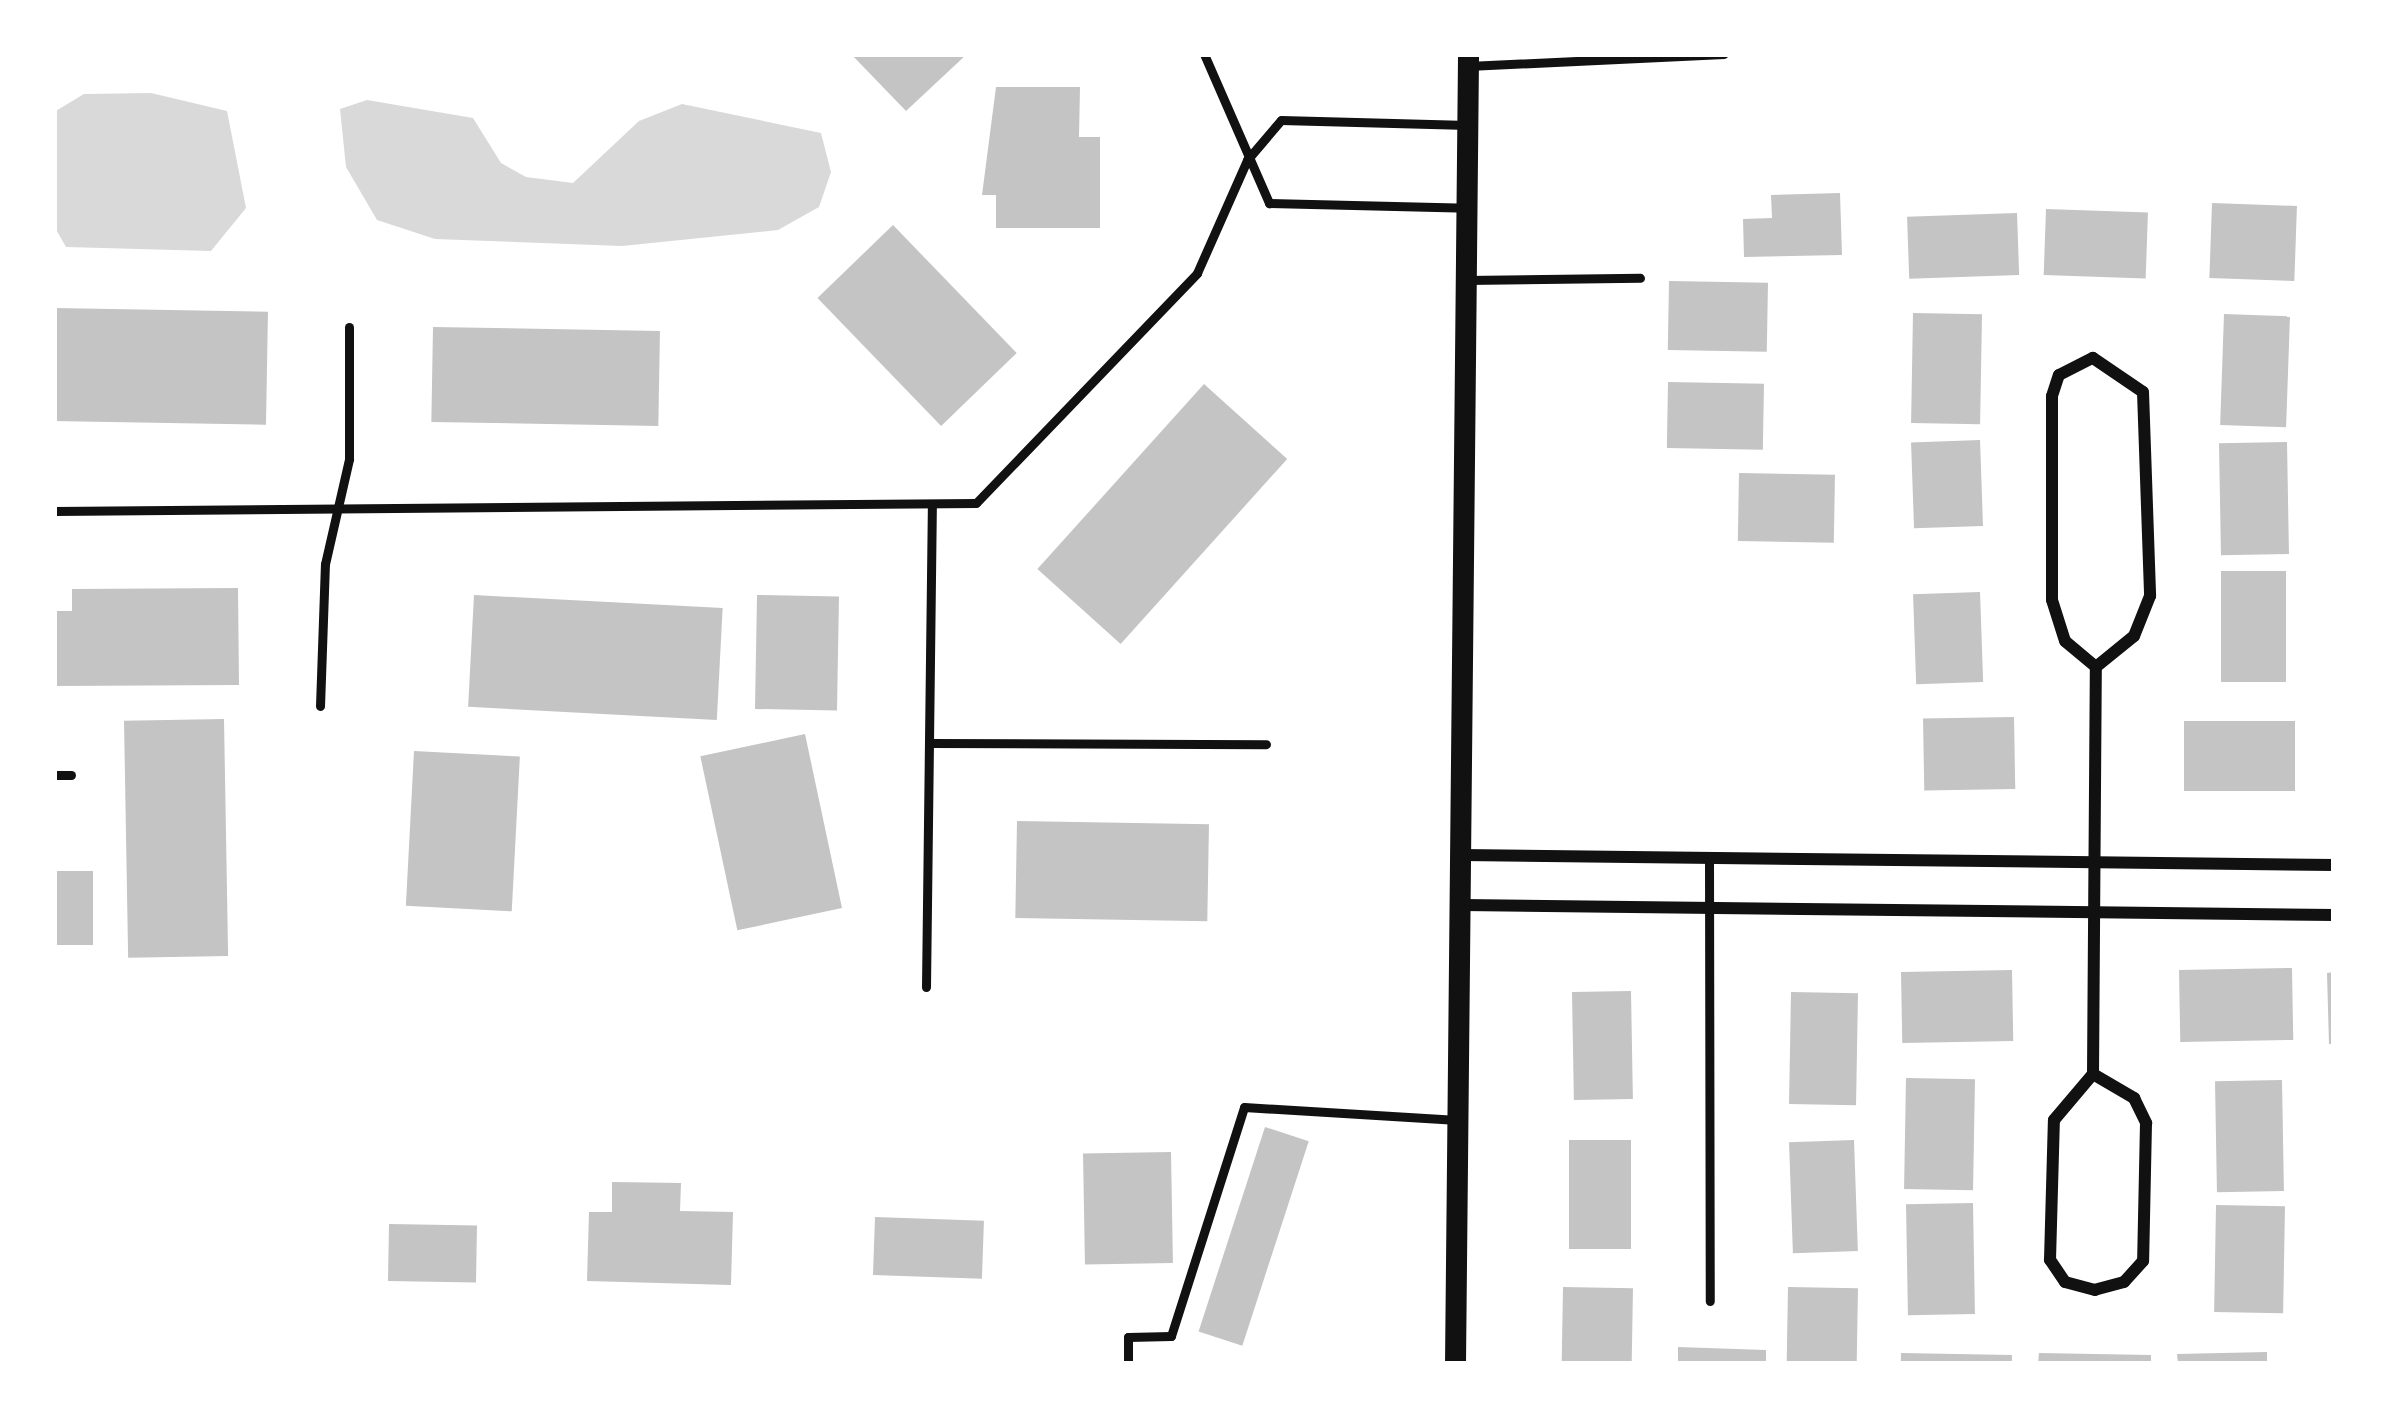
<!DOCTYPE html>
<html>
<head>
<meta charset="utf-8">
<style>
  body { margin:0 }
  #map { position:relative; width:2388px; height:1418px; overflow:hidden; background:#fff; font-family:"Zilla Slab",serif }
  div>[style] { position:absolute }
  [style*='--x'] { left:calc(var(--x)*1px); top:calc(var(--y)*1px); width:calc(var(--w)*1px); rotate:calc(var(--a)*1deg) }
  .water>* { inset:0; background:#d9d9d9 }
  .building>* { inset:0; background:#c4c4c4; transform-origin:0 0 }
  .service>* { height:9px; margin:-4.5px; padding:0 4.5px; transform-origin:4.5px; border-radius:4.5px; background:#111 }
  .minor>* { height:12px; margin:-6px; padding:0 6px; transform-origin:6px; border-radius:6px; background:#111 }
  .tertiary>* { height:21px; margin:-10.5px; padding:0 10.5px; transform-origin:10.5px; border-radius:10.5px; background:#111 }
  span { translate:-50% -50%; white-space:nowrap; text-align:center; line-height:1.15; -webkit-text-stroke:12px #fff; paint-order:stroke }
  .frame { position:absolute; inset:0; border:57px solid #fff; pointer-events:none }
</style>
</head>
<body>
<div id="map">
  <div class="water">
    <div style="clip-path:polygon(151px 93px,227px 111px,246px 208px,211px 251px,66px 247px,54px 226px,54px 112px,84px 94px)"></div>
    <div style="clip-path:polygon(367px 100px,473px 118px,501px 163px,526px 177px,573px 183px,639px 121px,682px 104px,821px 133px,831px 172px,819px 207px,778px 230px,622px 246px,435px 239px,377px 220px,346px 167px,340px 109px)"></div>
  </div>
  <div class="building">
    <div style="clip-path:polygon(851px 54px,967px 54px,906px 111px)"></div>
    <div style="clip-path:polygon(996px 87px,1080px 87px,1079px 137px,1100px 137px,1100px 228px,996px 228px,996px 195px,982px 195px)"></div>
    <div style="clip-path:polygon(1840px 193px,1842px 255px,1744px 257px,1743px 219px,1772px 218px,1771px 195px)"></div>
    <div style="left:2212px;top:203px;width:85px;height:75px;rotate:2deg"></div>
    <div style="left:2046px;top:209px;width:102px;height:66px;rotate:2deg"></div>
    <div style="left:2017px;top:213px;width:62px;height:110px;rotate:88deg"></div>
    <div style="left:893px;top:225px;width:178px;height:105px;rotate:46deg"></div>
    <div style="left:1669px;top:281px;width:99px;height:69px;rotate:1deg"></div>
    <div style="left:54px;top:308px;width:214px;height:113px;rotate:1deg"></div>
    <div style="left:1913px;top:313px;width:69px;height:110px;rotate:1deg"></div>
    <div style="left:2224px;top:314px;width:66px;height:111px;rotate:2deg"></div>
    <div style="left:433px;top:327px;width:227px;height:95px;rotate:1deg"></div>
    <div style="left:1668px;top:382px;width:96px;height:66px;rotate:1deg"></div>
    <div style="left:1204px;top:384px;width:112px;height:249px;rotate:42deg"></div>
    <div style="left:1980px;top:440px;width:86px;height:69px;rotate:88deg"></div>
    <div style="left:2287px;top:442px;width:112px;height:68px;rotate:89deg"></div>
    <div style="left:1739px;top:473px;width:96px;height:68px;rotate:1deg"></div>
    <div style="left:2221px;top:571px;width:65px;height:111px"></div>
    <div style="clip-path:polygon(238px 588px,239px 685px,54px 686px,54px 611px,72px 611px,72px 589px)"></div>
    <div style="left:1980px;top:592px;width:90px;height:67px;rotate:88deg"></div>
    <div style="left:474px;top:595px;width:249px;height:112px;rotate:3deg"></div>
    <div style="left:757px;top:595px;width:82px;height:114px;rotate:1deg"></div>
    <div style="left:2014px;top:717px;width:72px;height:91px;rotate:89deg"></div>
    <div style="left:224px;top:719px;width:237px;height:100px;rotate:89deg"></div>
    <div style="left:2184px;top:721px;width:111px;height:70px"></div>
    <div style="left:805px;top:734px;width:178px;height:107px;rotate:78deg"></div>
    <div style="left:414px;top:751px;width:106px;height:155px;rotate:3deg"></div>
    <div style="left:1017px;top:821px;width:192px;height:97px;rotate:1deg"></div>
    <div style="left:54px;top:871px;width:39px;height:74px"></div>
    <div style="left:2292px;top:968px;width:72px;height:113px;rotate:89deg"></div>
    <div style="left:2012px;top:970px;width:71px;height:111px;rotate:89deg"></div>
    <div style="clip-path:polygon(2334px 972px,2334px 1044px,2329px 1044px,2327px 973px)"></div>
    <div style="left:1631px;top:991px;width:108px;height:59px;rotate:89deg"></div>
    <div style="left:1791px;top:992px;width:67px;height:112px;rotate:1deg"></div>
    <div style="left:1906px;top:1078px;width:69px;height:111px;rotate:1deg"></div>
    <div style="left:2282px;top:1080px;width:111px;height:67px;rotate:89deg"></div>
    <div style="left:1265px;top:1127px;width:46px;height:215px;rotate:18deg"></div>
    <div style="left:1569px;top:1140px;width:62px;height:109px"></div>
    <div style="left:1854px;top:1140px;width:111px;height:65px;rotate:88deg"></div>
    <div style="left:1171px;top:1152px;width:111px;height:88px;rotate:89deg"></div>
    <div style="clip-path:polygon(612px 1182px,681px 1183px,680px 1211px,733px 1212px,731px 1285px,587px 1281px,589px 1212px,612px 1212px)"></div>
    <div style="left:1973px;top:1203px;width:111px;height:67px;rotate:89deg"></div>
    <div style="left:2216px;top:1205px;width:69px;height:107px;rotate:1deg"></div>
    <div style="left:875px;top:1217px;width:109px;height:58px;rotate:2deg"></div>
    <div style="left:389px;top:1224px;width:88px;height:57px;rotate:1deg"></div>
    <div style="left:1563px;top:1287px;width:70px;height:77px;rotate:1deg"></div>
    <div style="left:1788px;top:1287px;width:70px;height:77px;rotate:1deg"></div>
    <div style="clip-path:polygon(1678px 1347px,1766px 1350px,1766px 1364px,1678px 1364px)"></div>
    <div style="clip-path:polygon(2267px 1352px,2267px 1364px,2178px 1364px,2177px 1354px)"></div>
    <div style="left:1901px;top:1353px;width:111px;height:11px;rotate:1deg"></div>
    <div style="clip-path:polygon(2039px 1353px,2151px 1355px,2151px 1364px,2038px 1364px)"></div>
  </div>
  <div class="service">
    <div style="--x:1204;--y:54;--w:163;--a:66.4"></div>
    <div style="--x:1269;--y:203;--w:198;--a:1.4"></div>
    <div style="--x:1468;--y:66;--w:256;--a:-2.7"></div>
    <div style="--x:1466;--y:280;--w:174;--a:-0.7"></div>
    <div style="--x:54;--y:511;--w:922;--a:-0.5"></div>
    <div style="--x:976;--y:503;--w:319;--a:-46.1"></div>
    <div style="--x:1197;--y:273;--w:124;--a:-66.1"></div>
    <div style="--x:1247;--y:160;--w:52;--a:-49.6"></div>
    <div style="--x:1281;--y:120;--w:187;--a:1.5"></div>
    <div style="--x:320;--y:706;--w:142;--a:-88"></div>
    <div style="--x:325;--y:564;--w:108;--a:-77.1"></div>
    <div style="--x:349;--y:459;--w:132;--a:-90"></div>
    <div style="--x:929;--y:743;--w:337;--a:0.2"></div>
    <div style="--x:54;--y:775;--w:17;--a:0"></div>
    <div style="--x:1709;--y:859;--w:442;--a:89.9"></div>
    <div style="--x:926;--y:987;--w:483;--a:-89.3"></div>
    <div style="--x:1128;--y:1364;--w:27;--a:-90"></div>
    <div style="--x:1128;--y:1337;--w:43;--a:-1.3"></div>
    <div style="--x:1171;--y:1336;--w:240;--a:-72.3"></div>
    <div style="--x:1244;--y:1107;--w:214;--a:3.5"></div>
  </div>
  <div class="minor">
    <div style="--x:1462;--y:855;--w:872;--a:0.66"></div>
    <div style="--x:1463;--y:905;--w:871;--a:0.66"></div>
    <div style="--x:2093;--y:1074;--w:48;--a:30.3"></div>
    <div style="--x:2134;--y:1098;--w:28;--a:64"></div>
    <div style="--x:2146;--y:1123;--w:138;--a:91.2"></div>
    <div style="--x:2143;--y:1261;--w:28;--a:132"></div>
    <div style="--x:2124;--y:1282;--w:30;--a:165"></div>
    <div style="--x:2095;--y:1290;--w:31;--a:-165"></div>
    <div style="--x:2065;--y:1282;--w:27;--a:-124"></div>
    <div style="--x:2050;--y:1260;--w:140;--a:-88.4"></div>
    <div style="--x:2054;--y:1120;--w:60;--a:-49.7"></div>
    <div style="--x:2093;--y:1074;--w:407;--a:-89.6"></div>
    <div style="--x:2096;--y:667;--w:40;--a:-140"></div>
    <div style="--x:2065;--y:641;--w:43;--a:-107.6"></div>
    <div style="--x:2052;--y:600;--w:204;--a:-90"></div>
    <div style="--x:2052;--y:396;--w:22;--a:-72"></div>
    <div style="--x:2059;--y:375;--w:38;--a:-27"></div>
    <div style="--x:2093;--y:358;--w:60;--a:34.2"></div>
    <div style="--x:2143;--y:392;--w:204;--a:88"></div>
    <div style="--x:2150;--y:596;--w:43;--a:111.8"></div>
    <div style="--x:2134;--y:636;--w:49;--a:140.8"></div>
  </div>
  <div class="tertiary">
    <div style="--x:1455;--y:1364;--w:1310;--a:-89.43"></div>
  </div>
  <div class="frame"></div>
</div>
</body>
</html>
